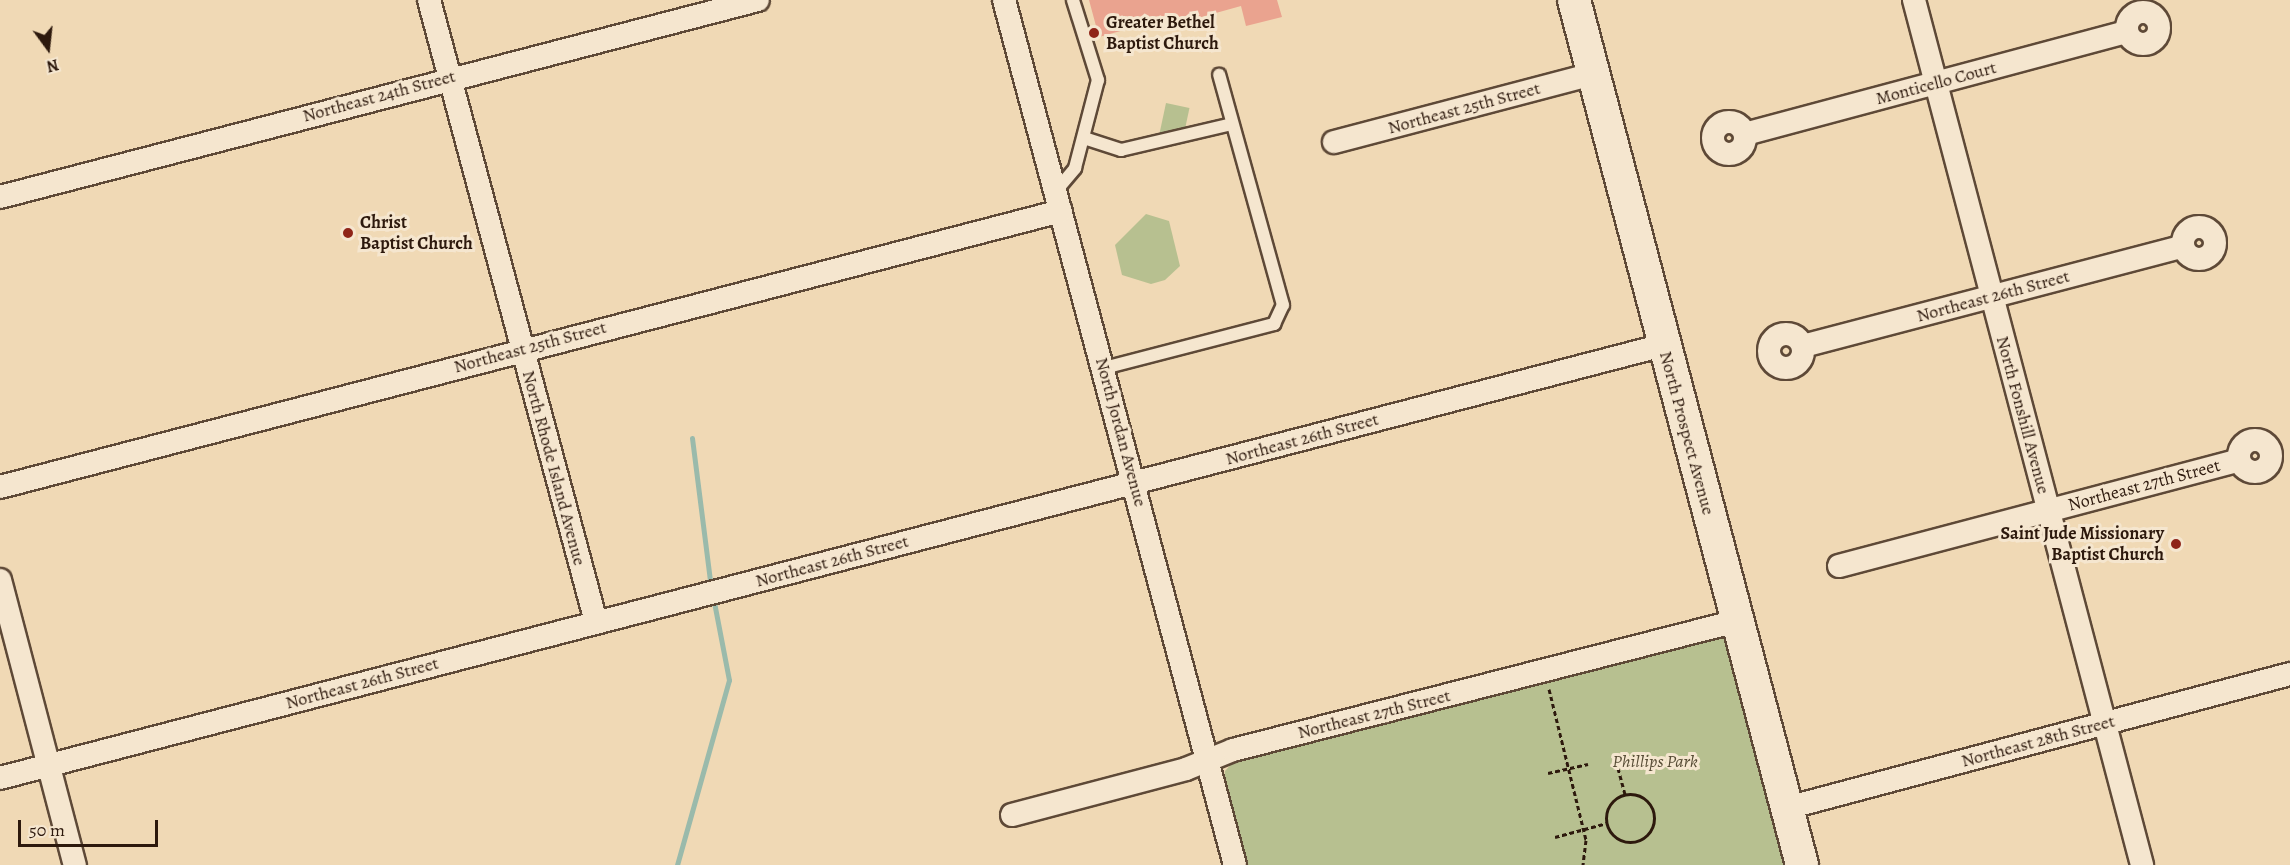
<!DOCTYPE html>
<html>
<head>
<meta charset="utf-8">
<style>
  body { margin:0 }
  #map { position:relative; width:2290px; height:865px; overflow:hidden; background:#f0d9b5; font-family:Alegreya,serif }
  div>[style] { position:absolute }
  [style*='--x'] { left:calc(var(--x)*1px); top:calc(var(--y)*1px); width:calc(var(--w)*1px); rotate:calc(var(--a)*1deg) }
  .green>* { inset:0; background:#b7c090; transform-origin:0 0 }
  .stream>* { height:5px; margin:-2.5px; padding:0 2.5px; transform-origin:2.5px; border-radius:2.5px; background:#9abaab }
  .building>* { inset:0; background:#eaa38f }
  .path>* { height:3px; margin-top:-1.5px; transform-origin:0; background:repeating-linear-gradient(90deg,#2d190d 0 4.5px,transparent 0 7.5px) }
  .path>.ring { margin:-1.5px; padding:0; box-sizing:content-box; background:none; border:3px solid #2d190d; border-radius:50% }
  .roads { filter:drop-shadow(2px 0 #5e4937) drop-shadow(-2px 0 #5e4937) drop-shadow(0 2px #5e4937) drop-shadow(0 -2px #5e4937) }
  .lane>* { height:12px; margin:-6px; padding:0 6px; transform-origin:6px; border-radius:6px; background:#f5e6cf }
  .street>* { height:22px; margin:-11px; padding:0 11px; transform-origin:11px; border-radius:11px; background:#f5e6cf }
  .street>.ring { margin:-11px; padding:0; box-sizing:content-box; background:none; border:22px solid #f5e6cf; border-radius:50% }
  .secondary>* { height:32px; margin:-16px; padding:0 16px; transform-origin:16px; border-radius:16px; background:#f5e6cf }
  .dots>* { width:16px; height:16px; translate:-50% -50%; box-sizing:border-box; border:3px solid #f5e6cf; border-radius:50% }
  span { translate:-50% -50%; white-space:nowrap; text-align:center; line-height:1.15; -webkit-text-stroke:6px #f5e6cf; paint-order:stroke }
  .poi-label { font-size:18px; color:#2d190d; font-weight:700 }
  .left { translate:0 -50%; text-align:left }
  .right { translate:-100% -50%; text-align:right }
  .street-label { font-size:18px; color:#2d190d }
  .park-label { font-size:18px; color:#564b34; font-style:italic }
  .north { position:absolute; left:18px; top:18px; width:60px; height:60px; -webkit-text-stroke:4px #f5e6cf; paint-order:stroke; rotate:165deg; font-size:16px; font-weight:700; line-height:24px; text-align:center; color:#2d190d }
  .north::after { content:''; display:block; margin:auto; width:21px; height:27px; background:#2d190d; clip-path:polygon(50% 0,100% 100%,50% 72%,0 100%) }
  .scale { position:absolute; left:18px; top:820px; width:140px; height:27px; box-sizing:border-box; border:3px solid #2d190d; border-top:0; padding-left:8px; font-size:18px; line-height:21px; white-space:nowrap; color:#2d190d; -webkit-text-stroke:4px #f5e6cf; paint-order:stroke }
</style>
</head>
<body>
<div id="map">
  <div class="green">
    <div style="left:1166px;top:103px;width:24px;height:32px;rotate:12deg"></div>
    <div style="clip-path:polygon(1146px 214px,1169px 221px,1180px 266px,1165px 280px,1151px 284px,1122px 275px,1115px 245px)"></div>
    <div style="clip-path:polygon(1720px 637px,1727px 637px,1789px 865px,1244px 865px,1223px 785px,1225px 771px,1234px 761px)"></div>
  </div>
  <div class="stream">
    <div style="--x:692;--y:438;--w:151;--a:82.8"></div>
    <div style="--x:677;--y:865;--w:192;--a:-74.3"></div>
    <div style="--x:729;--y:680;--w:85;--a:-100.9"></div>
  </div>
  <div class="building">
    <div style="clip-path:polygon(1089px 0,1277px 0,1282px 17px,1246px 26px,1241px 6px,1169px 26px,1167px 18px,1099px 37px)"></div>
  </div>
  <div class="path">
    <div style="--x:1549;--y:689;--w:155;--a:76.2"></div>
    <div style="--x:1586;--y:840;--w:25;--a:97"></div>
    <div style="--x:1618;--y:768;--w:27;--a:75"></div>
    <div style="--x:1548;--y:773;--w:41;--a:-12.7"></div>
    <div class="ring" style="left:1606px;top:794px;width:45px;height:45px"></div>
    <div style="--x:1555;--y:837;--w:54;--a:-15.1"></div>
  </div>
  <div class="roads">
    <div class="lane">
      <div style="--x:1084;--y:138;--w:39;--a:18"></div>
      <div style="--x:1121;--y:150;--w:114;--a:-13.2"></div>
      <div style="--x:1056;--y:191;--w:30;--a:-50"></div>
      <div style="--x:1075;--y:168;--w:91;--a:-75.4"></div>
      <div style="--x:1098;--y:80;--w:84;--a:-107.4"></div>
      <div style="--x:1104;--y:368;--w:176;--a:-14.5"></div>
      <div style="--x:1274;--y:324;--w:21;--a:-65"></div>
      <div style="--x:1283;--y:305;--w:239;--a:-105.5"></div>
    </div>
    <div class="street">
      <div style="--x:429;--y:0;--w:644;--a:74.97"></div>
      <div style="--x:1004;--y:0;--w:895;--a:75.05"></div>
      <div style="--x:1914;--y:0;--w:895;--a:75.23"></div>
      <div class="ring" style="left:2127px;top:12px;width:10px;height:10px"></div>
      <div class="ring" style="left:1713px;top:122px;width:10px;height:10px"></div>
      <div style="--x:1745;--y:134;--w:395;--a:-15"></div>
      <div style="--x:1334;--y:142;--w:268;--a:-14.7"></div>
      <div style="--x:0;--y:197;--w:783;--a:-14.57"></div>
      <div class="ring" style="left:2183px;top:227px;width:10px;height:10px"></div>
      <div class="ring" style="left:1769px;top:334px;width:12px;height:12px"></div>
      <div style="--x:1803;--y:346;--w:393;--a:-14.7"></div>
      <div class="ring" style="left:2239px;top:440px;width:10px;height:10px"></div>
      <div style="--x:0;--y:487;--w:1096;--a:-14.58"></div>
      <div style="--x:1839;--y:566;--w:414;--a:-14.8"></div>
      <div style="--x:0;--y:580;--w:295;--a:75.3"></div>
      <div style="--x:0;--y:778;--w:1719;--a:-14.59"></div>
      <div style="--x:1787;--y:808;--w:521;--a:-14.92"></div>
      <div style="--x:1012;--y:815;--w:180;--a:-14.8"></div>
      <div style="--x:1186;--y:769;--w:51;--a:-22"></div>
      <div style="--x:1233;--y:750;--w:520;--a:-14.36"></div>
    </div>
    <div class="secondary">
      <div style="--x:1574;--y:0;--w:895;--a:75.23"></div>
    </div>
  </div>
  <div class="dots">
    <div style="left:1094px;top:33px;background:#8f2418"></div>
    <div style="left:348px;top:233px;background:#8f2418"></div>
    <div style="left:2176px;top:544px;background:#8f2418"></div>
  </div>
  <div class="poi-label">
    <span class="left" style="left:1106px;top:33px">Greater Bethel<br>Baptist Church</span>
    <span class="left" style="left:360px;top:233px">Christ<br>Baptist Church</span>
    <span class="right" style="left:2164px;top:544px">Saint Jude Missionary<br>Baptist Church</span>
  </div>
  <div class="street-label">
    <span style="left:1936px;top:83px;rotate:-15deg">Monticello Court</span>
    <span style="left:379px;top:96px;rotate:-15deg">Northeast 24th Street</span>
    <span style="left:1464px;top:108px;rotate:-15deg">Northeast 25th Street</span>
    <span style="left:1993px;top:296px;rotate:-15deg">Northeast 26th Street</span>
    <span style="left:530px;top:347px;rotate:-15deg">Northeast 25th Street</span>
    <span style="left:2023px;top:415px;rotate:75deg">North Fonshill Avenue</span>
    <span style="left:1121px;top:432px;rotate:75deg">North Jordan Avenue</span>
    <span style="left:1687px;top:433px;rotate:75deg">North Prospect Avenue</span>
    <span style="left:1302px;top:439px;rotate:-15deg">Northeast 26th Street</span>
    <span style="left:554px;top:468px;rotate:75deg">North Rhode Island Avenue</span>
    <span style="left:2144px;top:485px;rotate:-15deg">Northeast 27th Street</span>
    <span style="left:832px;top:561px;rotate:-15deg">Northeast 26th Street</span>
    <span style="left:362px;top:683px;rotate:-15deg">Northeast 26th Street</span>
    <span style="left:1374px;top:714px;rotate:-14deg">Northeast 27th Street</span>
    <span style="left:2038px;top:741px;rotate:-15deg">Northeast 28th Street</span>
  </div>
  <div class="park-label">
    <span style="left:1655px;top:761px">Phillips Park</span>
  </div>
  <div class="north">N</div>
  <div class="scale">50 m</div>
</div>
</body>
</html>
